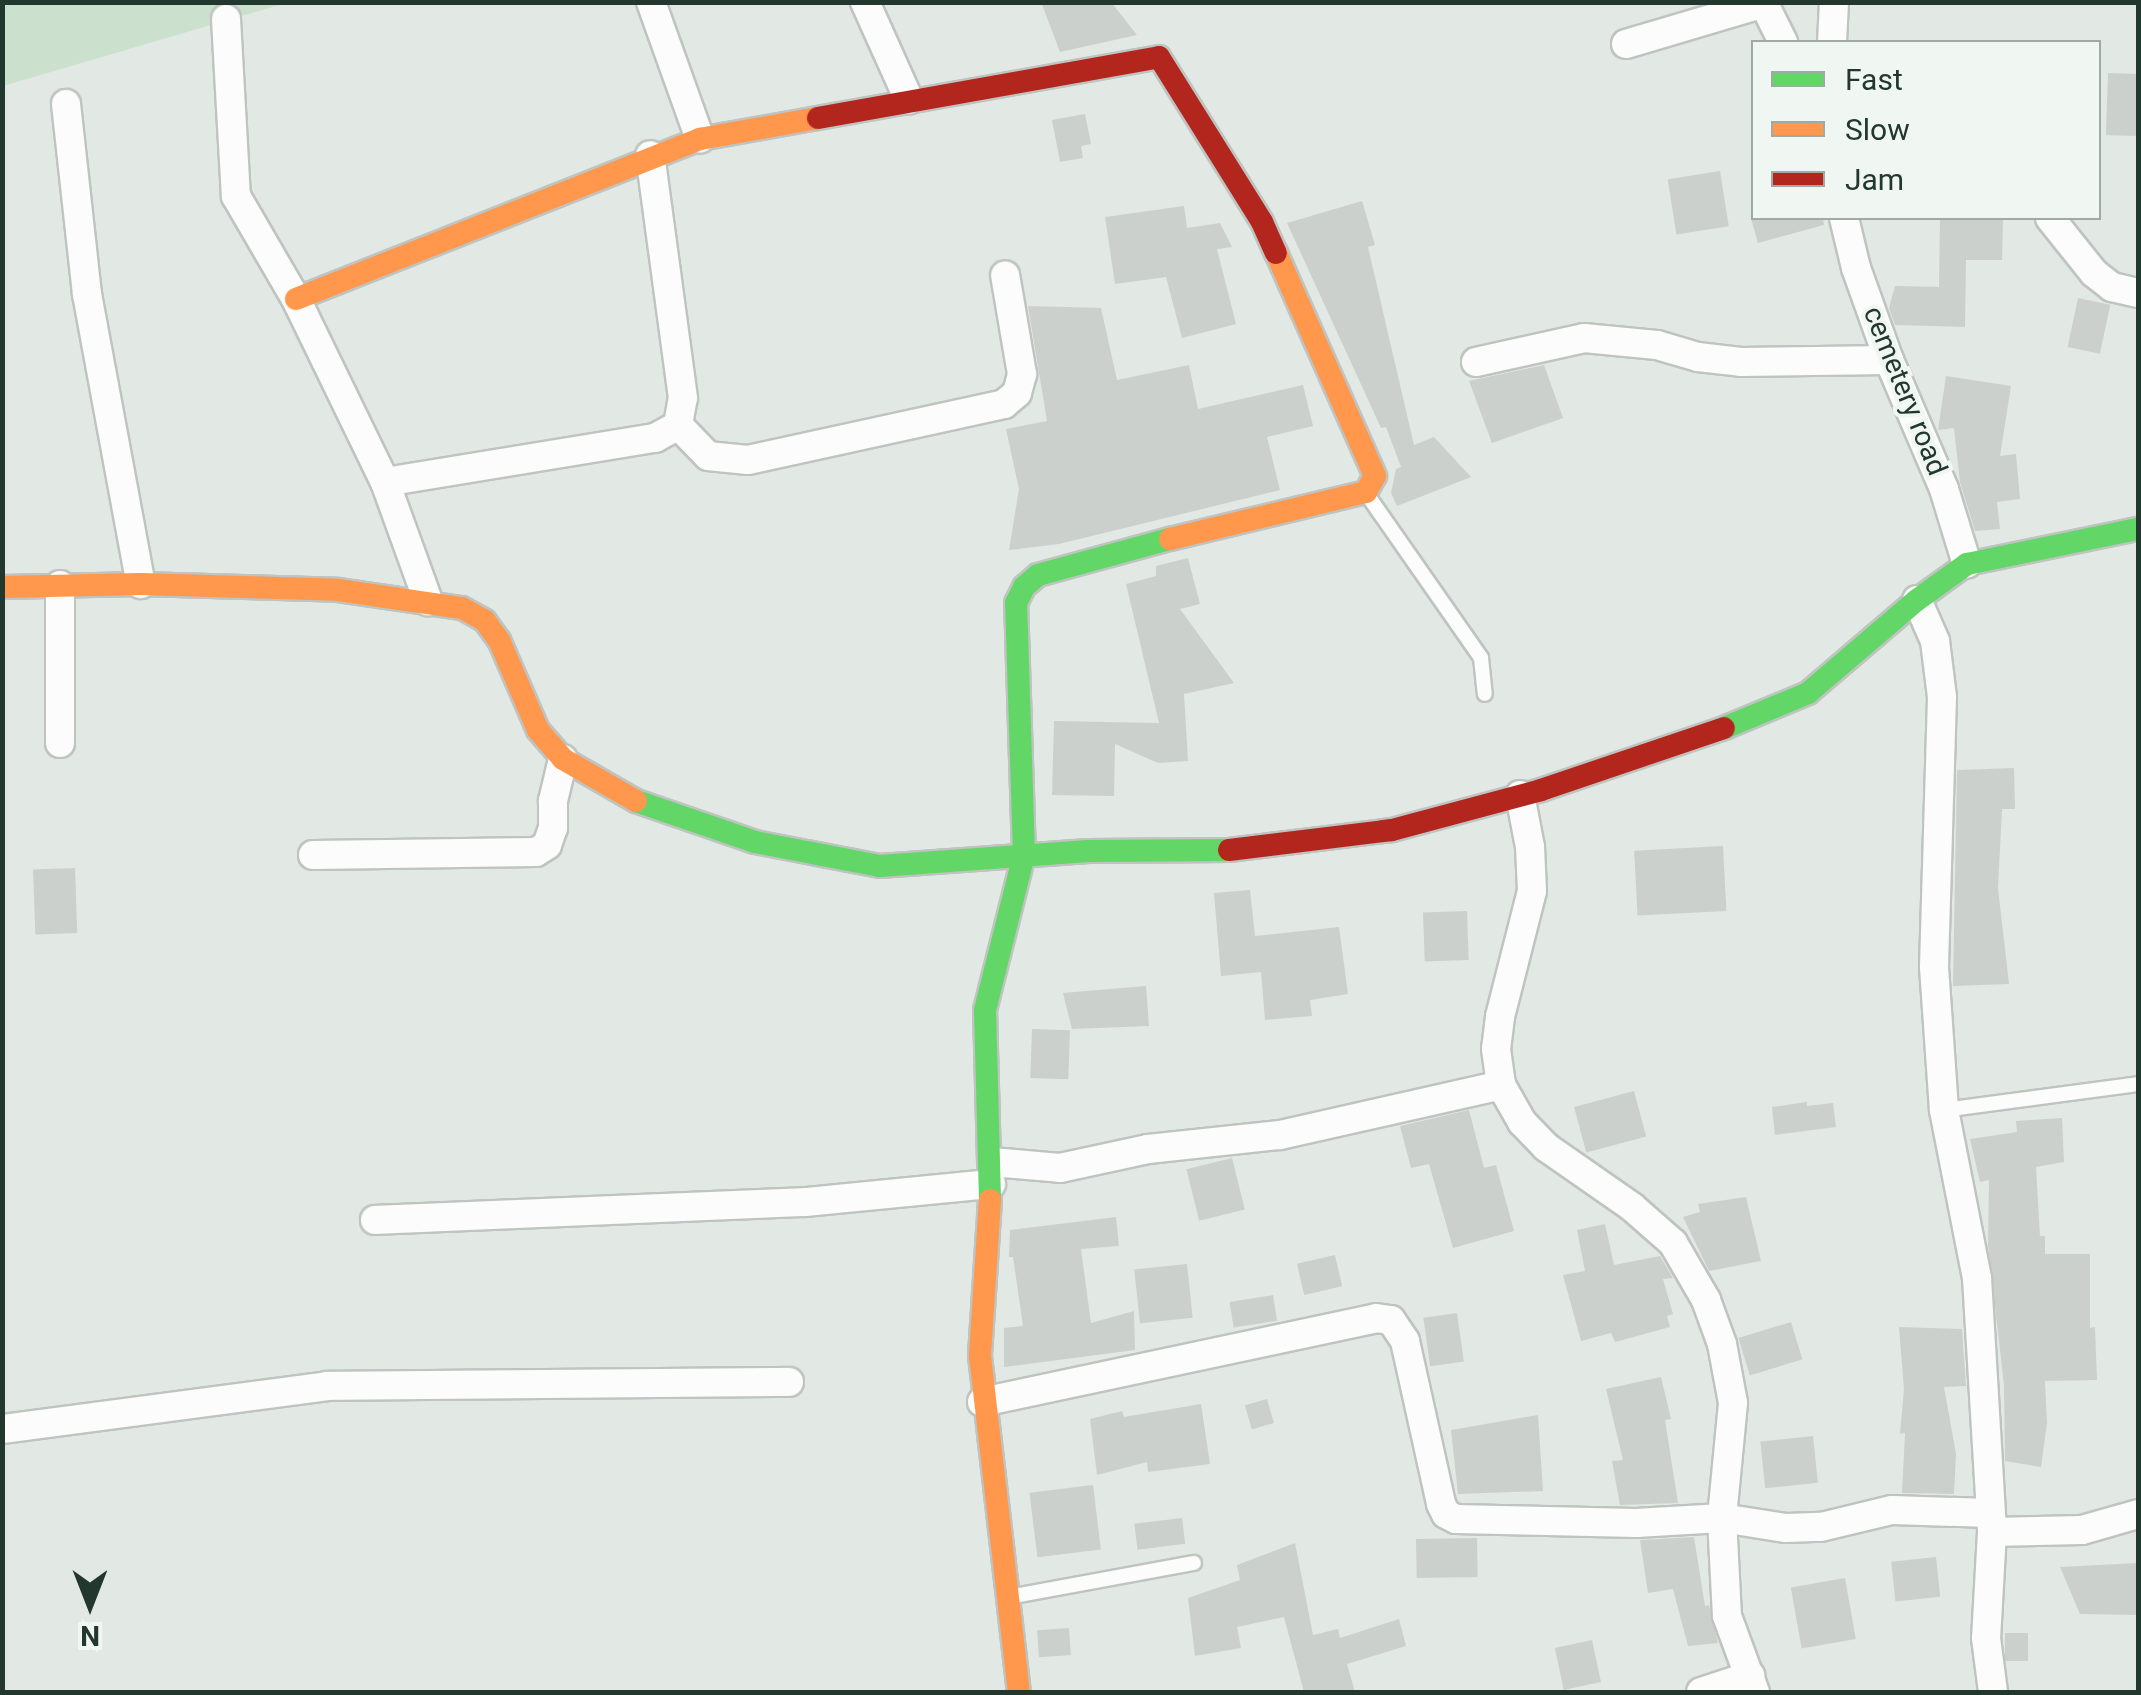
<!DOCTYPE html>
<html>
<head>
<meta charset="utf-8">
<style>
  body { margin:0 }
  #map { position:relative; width:2141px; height:1695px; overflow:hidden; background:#e2e8e4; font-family:Roboto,sans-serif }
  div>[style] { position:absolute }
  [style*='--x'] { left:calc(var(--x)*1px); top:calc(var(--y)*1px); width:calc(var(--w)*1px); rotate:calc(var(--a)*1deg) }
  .green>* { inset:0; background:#cce0ce }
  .building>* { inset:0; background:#cbd0cd; transform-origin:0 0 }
  .roads { filter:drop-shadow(2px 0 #bfc4c1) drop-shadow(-2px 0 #bfc4c1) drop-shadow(0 2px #bfc4c1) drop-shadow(0 -2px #bfc4c1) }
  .lane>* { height:14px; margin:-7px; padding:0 7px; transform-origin:7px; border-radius:7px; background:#fbfcfb }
  .street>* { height:28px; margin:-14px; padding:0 14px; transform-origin:14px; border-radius:14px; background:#fbfcfb }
  .fast>* { height:22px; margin:-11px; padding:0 11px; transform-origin:11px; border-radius:11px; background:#63d668 }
  .slow>* { height:22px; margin:-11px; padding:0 11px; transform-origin:11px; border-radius:11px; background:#ff974d }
  .jam>* { height:22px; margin:-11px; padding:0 11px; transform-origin:11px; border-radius:11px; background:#b3261e }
  span { translate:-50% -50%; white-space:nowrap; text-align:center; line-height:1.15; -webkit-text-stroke:8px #f0f7f2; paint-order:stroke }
  .street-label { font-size:28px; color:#22382e }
  .frame { position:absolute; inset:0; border:5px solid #22382e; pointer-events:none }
  .legend { position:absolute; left:1751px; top:40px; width:350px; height:180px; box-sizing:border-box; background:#f0f7f2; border:2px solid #9eaba4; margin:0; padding:12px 18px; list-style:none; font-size:30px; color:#22382e }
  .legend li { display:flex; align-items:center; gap:20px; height:50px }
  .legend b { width:50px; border:2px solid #9eaba4 }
  .north { position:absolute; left:40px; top:1555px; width:100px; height:100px; -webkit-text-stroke:8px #f0f7f2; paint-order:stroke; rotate:180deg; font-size:28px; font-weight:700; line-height:40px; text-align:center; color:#22382e }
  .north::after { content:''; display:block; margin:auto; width:35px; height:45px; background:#22382e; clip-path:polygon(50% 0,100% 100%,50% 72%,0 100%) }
</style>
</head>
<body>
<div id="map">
  <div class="green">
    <div style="clip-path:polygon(3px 3px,286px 3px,3px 86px)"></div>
  </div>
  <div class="building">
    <div style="clip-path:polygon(1041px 2px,1111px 2px,1137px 35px,1060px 52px)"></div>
    <div style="left:2108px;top:73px;width:30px;height:62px;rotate:2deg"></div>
    <div style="clip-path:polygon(1085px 114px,1091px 144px,1081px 146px,1083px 158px,1060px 162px,1052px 120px)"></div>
    <div style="left:1720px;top:171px;width:56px;height:53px;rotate:81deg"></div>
    <div style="clip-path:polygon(1362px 201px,1375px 245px,1368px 247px,1414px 445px,1434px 437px,1471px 477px,1397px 506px,1391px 493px,1396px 469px,1401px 467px,1386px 427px,1381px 428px,1287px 223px)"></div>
    <div style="clip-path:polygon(1184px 206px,1187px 228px,1220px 223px,1232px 247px,1217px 249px,1236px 324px,1182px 338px,1166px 277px,1115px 284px,1105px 217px)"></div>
    <div style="clip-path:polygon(1751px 218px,1823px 218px,1824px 225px,1758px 243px)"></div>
    <div style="clip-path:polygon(1940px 218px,2003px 218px,2002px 260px,1966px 260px,1965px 327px,1895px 325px,1889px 308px,1895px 286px,1939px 287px)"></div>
    <div style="left:2078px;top:298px;width:33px;height:50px;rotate:12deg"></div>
    <div style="clip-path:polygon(1028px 306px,1101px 308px,1117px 380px,1189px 365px,1198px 409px,1303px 385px,1313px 426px,1267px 437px,1280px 490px,1059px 544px,1009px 550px,1019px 489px,1006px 429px,1047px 421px)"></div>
    <div style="clip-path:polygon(1544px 365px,1563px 418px,1492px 443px,1469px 381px)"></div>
    <div style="clip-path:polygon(1946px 376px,2011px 386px,2000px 456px,2016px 454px,2020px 499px,1997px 502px,2000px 529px,1975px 531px,1960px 482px,1954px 428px,1938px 430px)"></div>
    <div style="clip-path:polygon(1188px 558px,1200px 604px,1180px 609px,1234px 683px,1184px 694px,1188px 761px,1158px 763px,1115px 744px,1114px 796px,1052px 795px,1054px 721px,1159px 723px,1126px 584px,1156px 576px,1156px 566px)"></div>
    <div style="clip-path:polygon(2014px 768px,2015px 809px,2002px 809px,1998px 888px,2009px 984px,1953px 986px,1957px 770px)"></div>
    <div style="left:1723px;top:846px;width:65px;height:89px;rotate:87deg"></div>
    <div style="left:75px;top:868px;width:65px;height:42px;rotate:88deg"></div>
    <div style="clip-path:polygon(1250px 890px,1255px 936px,1339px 927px,1348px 994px,1310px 1000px,1312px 1016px,1265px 1020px,1261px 972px,1221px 976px,1214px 893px)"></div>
    <div style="left:1467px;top:911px;width:49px;height:44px;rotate:88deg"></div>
    <div style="clip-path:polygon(1146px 986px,1149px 1026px,1072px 1029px,1063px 993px)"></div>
    <div style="left:1032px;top:1029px;width:38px;height:49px;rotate:2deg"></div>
    <div style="left:1634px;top:1091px;width:47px;height:62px;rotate:75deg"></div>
    <div style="clip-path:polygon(1807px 1102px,1807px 1106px,1833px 1103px,1836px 1127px,1775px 1135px,1772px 1107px)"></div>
    <div style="clip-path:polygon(1469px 1110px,1484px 1168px,1496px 1165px,1514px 1231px,1453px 1248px,1429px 1164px,1411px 1168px,1400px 1126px)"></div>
    <div style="clip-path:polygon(2062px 1118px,2064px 1162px,2036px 1167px,2040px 1236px,2045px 1236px,2045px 1254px,2090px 1254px,2090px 1328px,2095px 1327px,2097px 1380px,2045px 1381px,2047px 1423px,2041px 1467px,2005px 1461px,2004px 1385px,1988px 1245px,1989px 1180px,1980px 1182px,1970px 1139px,2017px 1132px,2016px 1121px)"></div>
    <div style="left:1232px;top:1158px;width:53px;height:47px;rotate:76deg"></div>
    <div style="clip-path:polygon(1746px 1197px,1761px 1261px,1709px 1271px,1683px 1217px,1700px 1212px,1698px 1204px)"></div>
    <div style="clip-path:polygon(1116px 1217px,1119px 1246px,1081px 1249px,1091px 1323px,1134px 1311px,1135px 1350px,1004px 1367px,1004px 1328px,1023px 1326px,1013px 1257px,1009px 1257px,1010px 1230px)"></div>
    <div style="clip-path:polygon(1605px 1224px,1614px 1265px,1660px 1256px,1673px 1278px,1663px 1279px,1673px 1314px,1667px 1316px,1670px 1327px,1615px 1342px,1611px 1333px,1581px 1341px,1563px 1275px,1585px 1271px,1577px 1230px)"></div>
    <div style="left:1335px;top:1255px;width:32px;height:39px;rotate:77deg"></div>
    <div style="left:1187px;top:1264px;width:54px;height:53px;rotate:84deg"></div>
    <div style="left:1273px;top:1295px;width:26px;height:44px;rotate:81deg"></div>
    <div style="left:1457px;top:1313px;width:49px;height:34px;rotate:82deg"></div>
    <div style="left:1791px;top:1322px;width:39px;height:55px;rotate:73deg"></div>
    <div style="clip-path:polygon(1899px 1327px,1962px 1329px,1966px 1386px,1944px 1387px,1956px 1454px,1954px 1494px,1902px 1493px,1905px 1433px,1900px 1434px,1904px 1389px)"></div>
    <div style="clip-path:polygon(1661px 1377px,1671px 1419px,1665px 1420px,1678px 1503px,1620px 1505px,1612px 1461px,1623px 1460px,1606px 1389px)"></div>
    <div style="left:1267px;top:1399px;width:25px;height:23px;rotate:74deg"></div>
    <div style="clip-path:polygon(1201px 1404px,1210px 1464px,1148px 1472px,1147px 1462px,1097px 1475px,1090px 1419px,1122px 1411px,1124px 1417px)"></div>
    <div style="clip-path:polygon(1538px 1415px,1543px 1491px,1458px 1494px,1451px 1430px)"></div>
    <div style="left:1813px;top:1436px;width:47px;height:53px;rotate:84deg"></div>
    <div style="left:1093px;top:1485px;width:65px;height:64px;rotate:83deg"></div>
    <div style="left:1182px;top:1518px;width:26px;height:48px;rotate:83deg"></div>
    <div style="clip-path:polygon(1694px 1537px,1705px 1606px,1709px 1605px,1718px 1643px,1688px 1646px,1673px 1589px,1648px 1593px,1640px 1540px)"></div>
    <div style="left:1477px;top:1538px;width:39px;height:61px;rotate:89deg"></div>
    <div style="clip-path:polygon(1295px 1543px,1313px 1635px,1338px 1629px,1340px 1638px,1399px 1619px,1406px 1646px,1347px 1664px,1355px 1692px,1304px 1692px,1284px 1617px,1237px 1627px,1241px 1648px,1195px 1656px,1188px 1598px,1240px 1580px,1237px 1565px)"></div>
    <div style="left:1936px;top:1557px;width:40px;height:45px;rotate:84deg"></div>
    <div style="clip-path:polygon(2138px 1563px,2138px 1615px,2080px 1614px,2060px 1567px)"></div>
    <div style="left:1845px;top:1578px;width:62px;height:55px;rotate:80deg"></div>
    <div style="left:1069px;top:1628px;width:27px;height:32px;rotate:86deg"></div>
    <div style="left:2005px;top:1633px;width:23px;height:28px"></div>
    <div style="left:1592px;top:1640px;width:43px;height:38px;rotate:78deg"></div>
  </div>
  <div class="roads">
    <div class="lane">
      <div style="--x:1366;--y:493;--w:201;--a:55.1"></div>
      <div style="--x:1481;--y:658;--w:36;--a:84"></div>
      <div style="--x:1944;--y:1110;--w:196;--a:-7.6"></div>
      <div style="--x:1008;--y:1597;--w:189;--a:-10.4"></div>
    </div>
    <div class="street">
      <div style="--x:651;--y:2;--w:145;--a:70.3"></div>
      <div style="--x:865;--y:2;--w:107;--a:65.8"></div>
      <div style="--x:1763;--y:2;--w:45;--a:63.4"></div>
      <div style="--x:226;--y:19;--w:177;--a:86.8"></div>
      <div style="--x:236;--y:196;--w:119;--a:59.8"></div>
      <div style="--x:296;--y:299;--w:203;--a:64.1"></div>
      <div style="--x:385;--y:482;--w:127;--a:70.1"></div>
      <div style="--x:1832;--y:42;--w:40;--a:-87.1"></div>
      <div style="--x:1626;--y:44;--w:144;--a:-16.5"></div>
      <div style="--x:66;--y:104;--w:191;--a:83.7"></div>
      <div style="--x:87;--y:294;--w:295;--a:79.5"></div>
      <div style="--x:1844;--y:218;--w:51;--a:76.5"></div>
      <div style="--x:1856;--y:268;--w:98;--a:70.3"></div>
      <div style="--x:1889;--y:360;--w:140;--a:66.9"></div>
      <div style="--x:1944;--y:489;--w:78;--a:73"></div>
      <div style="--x:2050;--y:218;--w:70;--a:51.3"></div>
      <div style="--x:2094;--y:273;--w:23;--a:38"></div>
      <div style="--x:2112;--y:287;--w:27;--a:13"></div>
      <div style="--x:1476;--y:362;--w:111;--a:-12.5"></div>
      <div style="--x:1584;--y:338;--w:73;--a:5.5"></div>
      <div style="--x:1657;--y:345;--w:43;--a:16.3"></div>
      <div style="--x:1698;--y:357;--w:43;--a:6.6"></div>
      <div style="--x:1741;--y:362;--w:148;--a:-0.8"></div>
      <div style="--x:678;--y:425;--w:43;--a:45.9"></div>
      <div style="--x:708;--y:456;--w:40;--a:5.7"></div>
      <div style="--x:748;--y:460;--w:262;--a:-12.3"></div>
      <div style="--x:1004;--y:404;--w:17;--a:-40"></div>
      <div style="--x:1017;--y:393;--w:20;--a:-75"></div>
      <div style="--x:1022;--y:374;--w:100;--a:-99.7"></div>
      <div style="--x:385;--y:482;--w:274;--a:-9.3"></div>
      <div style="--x:655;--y:438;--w:26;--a:-29"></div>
      <div style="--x:678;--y:425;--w:27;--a:-80"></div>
      <div style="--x:683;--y:398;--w:245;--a:-97.7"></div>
      <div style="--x:60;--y:585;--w:158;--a:90"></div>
      <div style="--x:1917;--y:600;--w:45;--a:66.3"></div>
      <div style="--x:1935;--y:641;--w:56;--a:82.9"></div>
      <div style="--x:1942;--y:697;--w:270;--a:91.7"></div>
      <div style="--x:1934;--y:967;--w:143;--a:86"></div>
      <div style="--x:1944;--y:1110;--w:171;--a:78.9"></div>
      <div style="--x:1977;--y:1278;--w:254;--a:86.6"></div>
      <div style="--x:1992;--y:1532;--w:106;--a:93.2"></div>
      <div style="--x:1986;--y:1638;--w:54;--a:82.6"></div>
      <div style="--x:1520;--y:795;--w:53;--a:79.1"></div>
      <div style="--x:1530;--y:847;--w:44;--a:87.4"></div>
      <div style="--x:1532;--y:891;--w:130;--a:104.3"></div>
      <div style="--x:1500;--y:1017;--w:32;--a:97"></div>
      <div style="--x:1496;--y:1049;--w:36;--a:82"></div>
      <div style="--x:1501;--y:1085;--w:43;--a:60.4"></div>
      <div style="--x:1522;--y:1122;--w:35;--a:46"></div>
      <div style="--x:1546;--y:1147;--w:105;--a:34.9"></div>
      <div style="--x:1632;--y:1207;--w:55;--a:41.3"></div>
      <div style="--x:1673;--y:1243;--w:66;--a:59.9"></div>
      <div style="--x:1706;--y:1300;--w:47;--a:70"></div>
      <div style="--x:1722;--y:1344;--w:60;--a:79.4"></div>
      <div style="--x:1733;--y:1403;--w:116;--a:95.5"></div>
      <div style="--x:1722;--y:1518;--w:98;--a:87.1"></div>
      <div style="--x:1727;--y:1616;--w:81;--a:69.8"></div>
      <div style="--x:313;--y:855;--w:223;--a:-0.8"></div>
      <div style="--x:536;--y:852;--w:13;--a:-32"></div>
      <div style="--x:547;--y:845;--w:18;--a:-71"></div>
      <div style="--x:553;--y:828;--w:27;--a:-90"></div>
      <div style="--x:553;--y:801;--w:43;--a:-76.6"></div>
      <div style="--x:992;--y:1162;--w:68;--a:5"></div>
      <div style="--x:1060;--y:1168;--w:90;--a:-12.2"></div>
      <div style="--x:1148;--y:1149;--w:133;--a:-6.1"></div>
      <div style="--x:1280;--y:1135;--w:227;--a:-12.7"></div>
      <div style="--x:375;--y:1220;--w:431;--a:-2.4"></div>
      <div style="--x:806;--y:1202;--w:186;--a:-5.6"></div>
      <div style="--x:982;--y:1402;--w:403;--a:-12"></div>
      <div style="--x:1376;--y:1318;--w:15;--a:8"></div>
      <div style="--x:1391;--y:1320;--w:25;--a:56"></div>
      <div style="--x:1405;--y:1341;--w:167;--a:77.5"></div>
      <div style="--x:1441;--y:1504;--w:11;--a:63"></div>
      <div style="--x:1446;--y:1514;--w:11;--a:27"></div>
      <div style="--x:1456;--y:1519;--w:180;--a:1.3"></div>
      <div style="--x:1636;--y:1523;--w:86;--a:-3.3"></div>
      <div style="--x:1722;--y:1518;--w:65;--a:8.9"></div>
      <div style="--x:1786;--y:1528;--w:35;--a:-2"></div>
      <div style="--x:1821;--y:1527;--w:73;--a:-13.5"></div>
      <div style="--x:1892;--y:1510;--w:98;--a:1.8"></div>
      <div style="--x:2;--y:1429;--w:328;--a:-7.5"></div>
      <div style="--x:327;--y:1386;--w:462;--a:-0.5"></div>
      <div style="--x:1992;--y:1532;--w:90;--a:-1.3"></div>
      <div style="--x:2082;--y:1530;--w:58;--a:-15.9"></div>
      <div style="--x:1701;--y:1692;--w:52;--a:-18.1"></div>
    </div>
    <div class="fast">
      <div style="--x:1724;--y:728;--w:91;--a:-22.6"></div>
      <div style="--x:1808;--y:693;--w:143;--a:-40.5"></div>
      <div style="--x:1917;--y:600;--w:62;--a:-35.8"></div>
      <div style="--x:1967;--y:564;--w:175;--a:-11.6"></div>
      <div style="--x:636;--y:801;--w:126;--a:19"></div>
      <div style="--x:755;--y:842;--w:127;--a:10.9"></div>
      <div style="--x:880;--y:866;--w:209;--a:-4.1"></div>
      <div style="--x:1088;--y:851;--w:141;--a:-0.4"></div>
      <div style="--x:990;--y:1200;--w:190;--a:-91.5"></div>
      <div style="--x:985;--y:1010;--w:160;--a:-75.9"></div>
      <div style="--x:1024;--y:855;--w:252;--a:-91.8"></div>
      <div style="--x:1016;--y:603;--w:18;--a:-63"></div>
      <div style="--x:1024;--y:587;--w:18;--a:-41"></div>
      <div style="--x:1038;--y:575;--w:137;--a:-15.3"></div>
    </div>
    <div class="slow">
      <div style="--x:296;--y:299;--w:435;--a:-21.6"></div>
      <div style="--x:700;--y:139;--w:120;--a:-10.1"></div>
      <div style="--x:1170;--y:539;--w:202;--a:-13.5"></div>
      <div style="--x:1366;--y:492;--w:18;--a:-61"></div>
      <div style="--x:1375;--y:476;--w:244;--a:-113.9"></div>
      <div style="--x:2;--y:587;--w:139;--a:-1.2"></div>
      <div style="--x:141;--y:584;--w:197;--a:1.7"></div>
      <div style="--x:338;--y:590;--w:125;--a:8.3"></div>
      <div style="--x:462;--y:608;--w:26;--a:29"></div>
      <div style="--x:485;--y:621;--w:24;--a:54"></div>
      <div style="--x:499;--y:640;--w:98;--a:66.6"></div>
      <div style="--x:538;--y:730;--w:38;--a:49"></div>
      <div style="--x:563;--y:759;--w:84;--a:29.9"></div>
      <div style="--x:990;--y:1200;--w:156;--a:93.7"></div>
      <div style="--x:980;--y:1356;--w:338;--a:83.4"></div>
    </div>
    <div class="jam">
      <div style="--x:818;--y:118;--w:346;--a:-10.1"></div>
      <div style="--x:1159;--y:57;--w:195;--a:58"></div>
      <div style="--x:1262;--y:222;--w:34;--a:66"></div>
      <div style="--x:1229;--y:850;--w:164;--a:-7"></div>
      <div style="--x:1392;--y:830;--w:154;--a:-15"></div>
      <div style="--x:1541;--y:790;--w:193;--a:-18.7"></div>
    </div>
  </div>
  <div class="street-label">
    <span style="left:1905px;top:391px;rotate:68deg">cemetery road</span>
  </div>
  <div class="frame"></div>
  <ul class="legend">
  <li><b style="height:12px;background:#63d668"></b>Fast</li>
  <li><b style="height:12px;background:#ff974d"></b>Slow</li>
  <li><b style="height:12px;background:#b3261e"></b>Jam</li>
  </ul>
  <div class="north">N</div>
</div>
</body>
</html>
